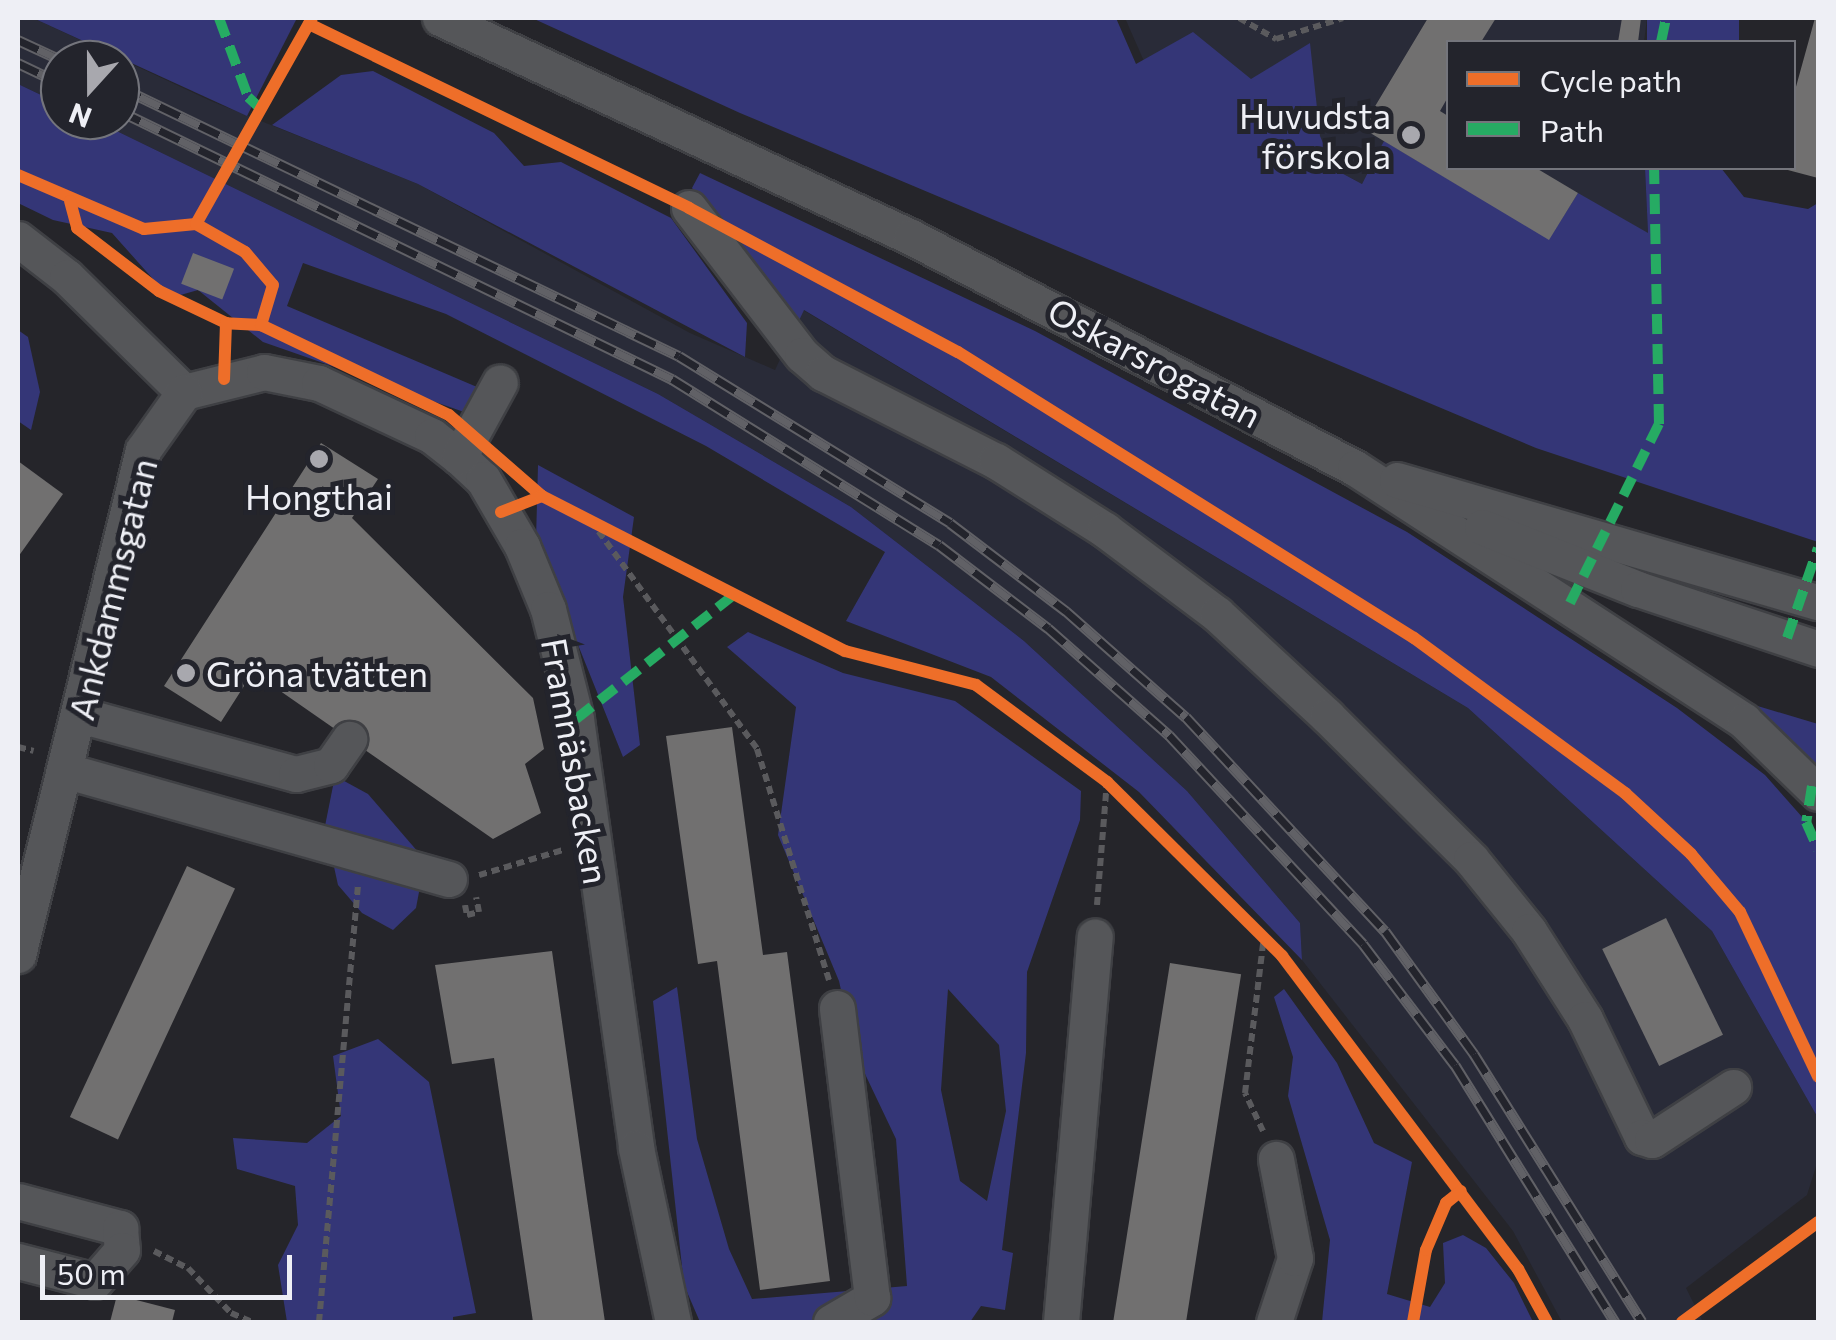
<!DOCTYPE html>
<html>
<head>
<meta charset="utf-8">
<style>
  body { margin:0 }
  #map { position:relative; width:1836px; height:1340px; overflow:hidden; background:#25252a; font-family:Commissioner,sans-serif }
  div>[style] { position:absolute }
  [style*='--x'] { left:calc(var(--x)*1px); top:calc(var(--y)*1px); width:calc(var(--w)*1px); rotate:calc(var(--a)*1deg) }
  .built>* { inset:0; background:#292b38 }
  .green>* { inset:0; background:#343677; transform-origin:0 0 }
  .building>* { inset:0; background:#717070; transform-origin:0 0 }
  .path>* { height:6px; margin-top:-3px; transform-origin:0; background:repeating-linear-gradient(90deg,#5a5a5d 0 8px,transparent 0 13px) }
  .roads { filter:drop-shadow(2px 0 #3f4044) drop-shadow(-2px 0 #3f4044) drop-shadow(0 2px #3f4044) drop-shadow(0 -2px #3f4044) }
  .minor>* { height:35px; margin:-17.5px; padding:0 17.5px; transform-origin:17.5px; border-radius:17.5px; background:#555659 }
  .rail>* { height:11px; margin-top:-5.5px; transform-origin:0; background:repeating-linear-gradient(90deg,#23242c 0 22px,#616166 0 44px); box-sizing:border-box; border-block:2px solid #616166 }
  .quiet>* { height:10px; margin-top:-5px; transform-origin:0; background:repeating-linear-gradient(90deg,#26ab63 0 20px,transparent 0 30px) }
  .cycleway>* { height:12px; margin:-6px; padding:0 6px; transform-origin:6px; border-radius:6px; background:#ee6e29 }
  .dots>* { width:28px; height:28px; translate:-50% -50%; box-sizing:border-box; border:5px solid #23242c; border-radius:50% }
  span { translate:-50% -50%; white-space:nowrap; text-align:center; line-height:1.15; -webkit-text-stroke:10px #23242c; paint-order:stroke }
  .poi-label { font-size:35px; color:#eeeff5 }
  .right { translate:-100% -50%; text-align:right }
  .left { translate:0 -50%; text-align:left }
  .street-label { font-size:35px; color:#eeeff5 }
  .frame { position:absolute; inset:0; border:20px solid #eeeff5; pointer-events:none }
  .legend { position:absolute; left:1446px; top:40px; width:350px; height:130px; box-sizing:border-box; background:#23242c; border:2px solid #74757c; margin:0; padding:12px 18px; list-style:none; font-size:30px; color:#eeeff5 }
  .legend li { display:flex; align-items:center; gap:20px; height:50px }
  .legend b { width:50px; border:2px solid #74757c }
  .north { position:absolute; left:40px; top:40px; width:100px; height:100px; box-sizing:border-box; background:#23242c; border:2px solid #74757c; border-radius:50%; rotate:201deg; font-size:28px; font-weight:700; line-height:40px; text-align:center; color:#eeeff5 }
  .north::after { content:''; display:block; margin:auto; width:35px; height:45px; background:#a8a8ae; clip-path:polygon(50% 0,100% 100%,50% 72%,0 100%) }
  .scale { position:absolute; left:40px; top:1255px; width:252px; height:45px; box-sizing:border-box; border:5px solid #eeeff5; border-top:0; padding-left:12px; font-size:30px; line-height:35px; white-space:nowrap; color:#eeeff5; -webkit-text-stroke:8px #23242c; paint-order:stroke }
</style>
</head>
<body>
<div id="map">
  <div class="built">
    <div style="clip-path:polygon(18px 18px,33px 18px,211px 101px,418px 184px,690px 333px,775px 370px,803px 310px,1468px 708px,1712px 931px,1818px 1118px,1818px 1160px,1807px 1195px,1686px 1288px,1703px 1322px,1562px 1322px,1513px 1231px,1302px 960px,1300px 923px,1187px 791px,1024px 641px,851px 507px,658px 394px,94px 120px,120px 120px,120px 60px,60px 60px,60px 104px,18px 84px)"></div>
    <div style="clip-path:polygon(1125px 18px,1647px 18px,1644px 42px,1448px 42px,1448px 168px,1645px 168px,1648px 233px,1549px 240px,1384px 142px,1362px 184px,1147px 68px)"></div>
  </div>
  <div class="green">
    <div style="clip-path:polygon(33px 18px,297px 18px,247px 116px)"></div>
    <div style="clip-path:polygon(532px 18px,1116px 18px,1136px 64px,1193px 32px,1251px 79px,1310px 43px,1320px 136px,1334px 169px,1362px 184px,1384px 141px,1549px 239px,1578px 193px,1648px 233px,1645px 168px,1721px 168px,1744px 197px,1808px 209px,1818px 203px,1818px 542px,1536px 448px,740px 113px)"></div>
    <div style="left:1647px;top:18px;width:92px;height:24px"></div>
    <div style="clip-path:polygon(373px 71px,494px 133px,524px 166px,561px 162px,671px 218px,747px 323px,745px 357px,418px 184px,272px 125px,341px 75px)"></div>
    <div style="clip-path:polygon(18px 84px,60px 104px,60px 120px,94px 120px,658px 394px,851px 507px,1024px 641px,1187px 791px,1300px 923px,1302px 960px,1139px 792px,991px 677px,846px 621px,885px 552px,706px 446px,446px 314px,303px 263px,287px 306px,477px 387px,464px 412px,263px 342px,198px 290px,170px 298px,112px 233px,53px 220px,18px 203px)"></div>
    <div style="clip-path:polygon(700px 173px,1035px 331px,1407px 532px,1677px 708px,1765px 775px,1818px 835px,1818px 1118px,1712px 931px,1468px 708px,804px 310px,795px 329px,692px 188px)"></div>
    <div style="clip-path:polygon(18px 330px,28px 337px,40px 392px,31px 430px,18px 421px)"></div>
    <div style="clip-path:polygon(538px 465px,634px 517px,623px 597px,640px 745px,623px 757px,536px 540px)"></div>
    <div style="clip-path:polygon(evenodd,748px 632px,843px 673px,955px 701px,1081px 791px,1080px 820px,1027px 972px,1026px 1053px,1002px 1250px,1013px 1253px,1005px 1310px,981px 1306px,970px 1322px,700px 1322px,684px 1285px,653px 1001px,677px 987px,697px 1139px,729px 1249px,752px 1299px,907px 1286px,896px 1139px,855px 1053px,839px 981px,778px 835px,796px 707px,727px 647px,748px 632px,948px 989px,999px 1045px,1006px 1111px,987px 1201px,960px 1181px,941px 1090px,948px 989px)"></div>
    <div style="clip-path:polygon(1741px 701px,1818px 724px,1818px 781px)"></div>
    <div style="clip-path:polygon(335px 776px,368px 794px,425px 860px,416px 908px,393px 930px,362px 913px,338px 885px,325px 826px)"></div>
    <div style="clip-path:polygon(1284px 989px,1337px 1063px,1374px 1143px,1412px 1162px,1387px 1294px,1430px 1307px,1445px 1283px,1443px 1243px,1463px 1235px,1486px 1248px,1514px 1283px,1533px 1322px,1322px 1322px,1330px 1240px,1288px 1096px,1293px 1057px,1274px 997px)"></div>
    <div style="clip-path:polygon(378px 1039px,429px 1082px,476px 1313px,453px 1317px,453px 1322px,287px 1322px,278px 1265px,298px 1225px,295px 1186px,237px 1169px,233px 1138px,307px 1143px,341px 1116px,333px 1056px)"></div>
  </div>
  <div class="building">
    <div style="clip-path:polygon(1428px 18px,1496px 18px,1481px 42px,1448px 42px,1448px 97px,1440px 111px,1448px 116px,1448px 168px,1536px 168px,1578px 193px,1549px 240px,1362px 128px)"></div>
    <div style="clip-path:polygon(1622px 18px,1641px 18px,1638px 42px,1618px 42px)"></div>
    <div style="clip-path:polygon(1815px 18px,1818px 18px,1818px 178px,1784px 169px,1794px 168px,1794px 94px)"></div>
    <div style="left:193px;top:253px;width:44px;height:33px;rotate:21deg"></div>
    <div style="clip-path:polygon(321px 443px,378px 479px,352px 518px,533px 698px,544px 749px,525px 764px,541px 813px,493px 839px,253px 672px,221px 722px,164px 686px)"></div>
    <div style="clip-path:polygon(18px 461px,63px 494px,18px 557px)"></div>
    <div style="clip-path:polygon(732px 727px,763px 955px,787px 952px,830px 1281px,760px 1290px,717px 961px,698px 964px,666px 736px)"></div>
    <div style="left:187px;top:866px;width:53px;height:277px;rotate:25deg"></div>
    <div style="left:1666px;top:918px;width:130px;height:71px;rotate:64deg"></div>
    <div style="clip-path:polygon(552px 951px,587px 1199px,605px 1322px,533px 1322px,494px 1058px,452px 1064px,435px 965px)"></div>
    <div style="left:1170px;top:963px;width:72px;height:364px;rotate:9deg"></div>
    <div style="clip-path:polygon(117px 1295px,175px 1310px,172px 1322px,110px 1322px)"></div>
  </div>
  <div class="path">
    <div style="--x:1239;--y:18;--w:43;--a:29.6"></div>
    <div style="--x:1276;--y:39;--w:70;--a:-17.4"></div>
    <div style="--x:591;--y:521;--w:282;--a:53.9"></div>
    <div style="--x:757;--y:749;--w:242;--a:72.7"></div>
    <div style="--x:18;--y:747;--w:16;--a:14"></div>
    <div style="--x:479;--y:875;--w:88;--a:-16.6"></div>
    <div style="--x:465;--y:905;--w:10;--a:79"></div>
    <div style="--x:467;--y:915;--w:12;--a:-14"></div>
    <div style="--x:479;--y:912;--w:15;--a:-101"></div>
    <div style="--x:1097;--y:905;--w:123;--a:-85.4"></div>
    <div style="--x:1263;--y:1131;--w:42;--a:-115.3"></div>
    <div style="--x:1245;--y:1093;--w:157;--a:-83.1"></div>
    <div style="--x:154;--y:1251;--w:38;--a:27"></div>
    <div style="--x:188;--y:1268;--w:62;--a:46.3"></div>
    <div style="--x:231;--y:1313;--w:23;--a:23"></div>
    <div style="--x:319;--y:1322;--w:438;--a:-84.9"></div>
  </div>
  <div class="roads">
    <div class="minor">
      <div style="--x:440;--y:18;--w:519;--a:24.94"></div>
      <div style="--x:911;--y:237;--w:500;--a:27.49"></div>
      <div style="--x:1355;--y:468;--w:464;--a:33"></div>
      <div style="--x:1744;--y:721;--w:103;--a:44.2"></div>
      <div style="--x:689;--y:208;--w:185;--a:52.5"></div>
      <div style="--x:802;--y:355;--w:28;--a:41"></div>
      <div style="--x:823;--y:373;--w:194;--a:27"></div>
      <div style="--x:996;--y:461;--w:129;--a:32.3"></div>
      <div style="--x:1105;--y:530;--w:140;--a:36.9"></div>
      <div style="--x:1217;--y:614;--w:150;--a:42.8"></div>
      <div style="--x:1327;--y:716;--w:203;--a:44.8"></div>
      <div style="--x:1471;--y:859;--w:92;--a:51.1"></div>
      <div style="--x:1529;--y:931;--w:104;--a:57.5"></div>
      <div style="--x:1585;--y:1019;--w:131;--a:64.2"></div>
      <div style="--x:1642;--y:1137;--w:10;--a:17"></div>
      <div style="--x:1652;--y:1140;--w:97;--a:-33.2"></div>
      <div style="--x:18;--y:239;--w:62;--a:37.8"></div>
      <div style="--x:67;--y:277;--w:164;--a:44.5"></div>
      <div style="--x:184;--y:392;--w:82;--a:-14"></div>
      <div style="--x:264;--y:372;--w:56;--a:11.3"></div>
      <div style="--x:319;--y:383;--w:125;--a:25.1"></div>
      <div style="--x:432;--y:436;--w:34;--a:38"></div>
      <div style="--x:459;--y:457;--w:33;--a:43"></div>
      <div style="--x:483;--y:479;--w:78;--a:59.8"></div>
      <div style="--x:522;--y:546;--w:68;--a:67.6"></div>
      <div style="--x:548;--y:609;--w:114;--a:75.7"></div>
      <div style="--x:576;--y:719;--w:433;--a:82"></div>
      <div style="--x:636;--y:1148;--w:178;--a:78"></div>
      <div style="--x:459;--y:457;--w:85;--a:-61.3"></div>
      <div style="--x:1397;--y:480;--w:438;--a:16.2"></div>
      <div style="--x:1482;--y:527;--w:168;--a:21.7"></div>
      <div style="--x:1638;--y:589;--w:190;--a:18.4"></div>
      <div style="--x:80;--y:715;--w:224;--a:15.3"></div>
      <div style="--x:296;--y:774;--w:36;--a:-14"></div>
      <div style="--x:331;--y:765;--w:32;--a:-55"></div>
      <div style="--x:67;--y:771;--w:397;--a:15.8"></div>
      <div style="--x:18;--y:955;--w:520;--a:-76.1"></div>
      <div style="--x:143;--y:450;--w:71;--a:-54.7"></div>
      <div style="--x:18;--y:1201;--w:106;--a:14.8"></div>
      <div style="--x:120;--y:1228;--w:22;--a:85"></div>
      <div style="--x:122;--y:1250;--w:41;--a:131.1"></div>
      <div style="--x:95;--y:1281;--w:80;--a:-165.4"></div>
      <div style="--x:831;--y:1322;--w:48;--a:-30.3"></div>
      <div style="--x:872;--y:1298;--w:292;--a:-96.9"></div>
      <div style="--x:1061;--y:1322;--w:387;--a:-85"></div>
      <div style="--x:1274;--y:1322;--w:67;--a:-71.8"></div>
      <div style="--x:1295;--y:1258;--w:101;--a:-100.9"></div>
    </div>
  </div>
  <div class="rail">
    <div style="--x:18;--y:40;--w:47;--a:24.9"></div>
    <div style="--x:18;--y:63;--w:47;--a:25.5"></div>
    <div style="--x:120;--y:87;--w:620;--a:25.7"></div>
    <div style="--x:679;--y:356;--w:318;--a:31.6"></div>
    <div style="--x:950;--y:523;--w:146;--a:37.2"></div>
    <div style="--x:1066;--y:611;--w:160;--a:41.5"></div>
    <div style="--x:1186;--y:717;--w:292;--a:47.1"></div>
    <div style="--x:1385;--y:931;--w:152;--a:54.1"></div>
    <div style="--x:1474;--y:1054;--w:316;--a:57.9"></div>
    <div style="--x:120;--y:111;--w:614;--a:25.9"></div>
    <div style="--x:672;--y:379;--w:314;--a:31.9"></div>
    <div style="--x:939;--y:545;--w:137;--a:37.3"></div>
    <div style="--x:1048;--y:628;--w:162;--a:41.5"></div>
    <div style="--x:1169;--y:735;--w:285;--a:47.1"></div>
    <div style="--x:1363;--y:944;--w:152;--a:52.8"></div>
    <div style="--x:1455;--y:1065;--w:303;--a:58.1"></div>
  </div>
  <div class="quiet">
    <div style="--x:219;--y:18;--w:84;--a:69.8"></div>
    <div style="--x:248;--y:97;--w:18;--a:43"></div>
    <div style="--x:1661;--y:42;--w:25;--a:-78"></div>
    <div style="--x:1570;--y:603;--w:200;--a:-63.6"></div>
    <div style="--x:1659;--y:424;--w:256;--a:-91.1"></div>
    <div style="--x:1787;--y:638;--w:95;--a:-71"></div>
    <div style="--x:576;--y:719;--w:202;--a:-38.2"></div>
    <div style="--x:1812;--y:786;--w:36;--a:99"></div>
    <div style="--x:1806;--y:822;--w:30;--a:66"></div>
  </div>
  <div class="cycleway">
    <div style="--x:309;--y:24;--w:422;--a:25.8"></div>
    <div style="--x:689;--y:208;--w:305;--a:28.2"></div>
    <div style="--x:958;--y:352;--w:538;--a:32.1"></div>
    <div style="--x:1414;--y:638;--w:262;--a:36.3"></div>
    <div style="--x:1625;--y:793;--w:90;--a:42.7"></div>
    <div style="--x:1691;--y:854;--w:76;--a:49.8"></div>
    <div style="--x:1740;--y:912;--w:182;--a:64.6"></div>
    <div style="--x:18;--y:175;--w:137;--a:23.2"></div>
    <div style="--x:144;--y:229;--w:52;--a:-5.5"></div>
    <div style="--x:196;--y:224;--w:236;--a:-60.6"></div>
    <div style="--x:70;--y:201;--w:28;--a:75"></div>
    <div style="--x:77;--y:228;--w:103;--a:37.5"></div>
    <div style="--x:159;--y:291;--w:74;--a:25.5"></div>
    <div style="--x:196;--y:224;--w:56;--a:29.7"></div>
    <div style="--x:245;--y:252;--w:43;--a:49.7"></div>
    <div style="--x:273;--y:285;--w:42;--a:106.7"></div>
    <div style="--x:261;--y:325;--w:35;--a:-177"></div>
    <div style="--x:226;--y:323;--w:56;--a:92"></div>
    <div style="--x:261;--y:325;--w:208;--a:25.6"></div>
    <div style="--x:449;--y:415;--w:123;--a:41.1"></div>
    <div style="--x:501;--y:512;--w:44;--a:-21.3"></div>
    <div style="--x:542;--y:496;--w:340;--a:27.1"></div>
    <div style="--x:845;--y:651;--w:135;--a:14.5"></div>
    <div style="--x:976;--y:685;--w:163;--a:36.5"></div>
    <div style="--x:1107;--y:782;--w:247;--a:44.8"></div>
    <div style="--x:1282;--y:956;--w:392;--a:53"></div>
    <div style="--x:1518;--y:1269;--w:60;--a:61.3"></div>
    <div style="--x:1413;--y:1322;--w:73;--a:-79.8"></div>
    <div style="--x:1426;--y:1250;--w:51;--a:-66.9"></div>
    <div style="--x:1446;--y:1203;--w:19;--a:-39"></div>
    <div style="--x:1682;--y:1322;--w:169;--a:-36.3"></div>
  </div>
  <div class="dots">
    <div style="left:1411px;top:135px;background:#a8a8ae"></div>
    <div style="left:319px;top:459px;background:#a8a8ae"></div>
    <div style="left:186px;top:673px;background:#a8a8ae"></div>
  </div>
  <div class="poi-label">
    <span class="right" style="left:1391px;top:135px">Huvudsta<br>förskola</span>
    <span style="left:319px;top:496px">Hongthai</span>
    <span class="left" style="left:206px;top:673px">Gröna tvätten</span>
  </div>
  <div class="street-label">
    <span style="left:1155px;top:362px;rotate:28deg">Oskarsrogatan</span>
    <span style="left:112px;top:589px;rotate:-76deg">Ankdammsgatan</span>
    <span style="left:576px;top:761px;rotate:80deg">Framnäsbacken</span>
  </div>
  <div class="frame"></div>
  <ul class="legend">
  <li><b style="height:12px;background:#ee6e29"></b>Cycle path</li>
  <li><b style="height:12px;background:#26ab63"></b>Path</li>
  </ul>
  <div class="north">N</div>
  <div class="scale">50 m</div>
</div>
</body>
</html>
